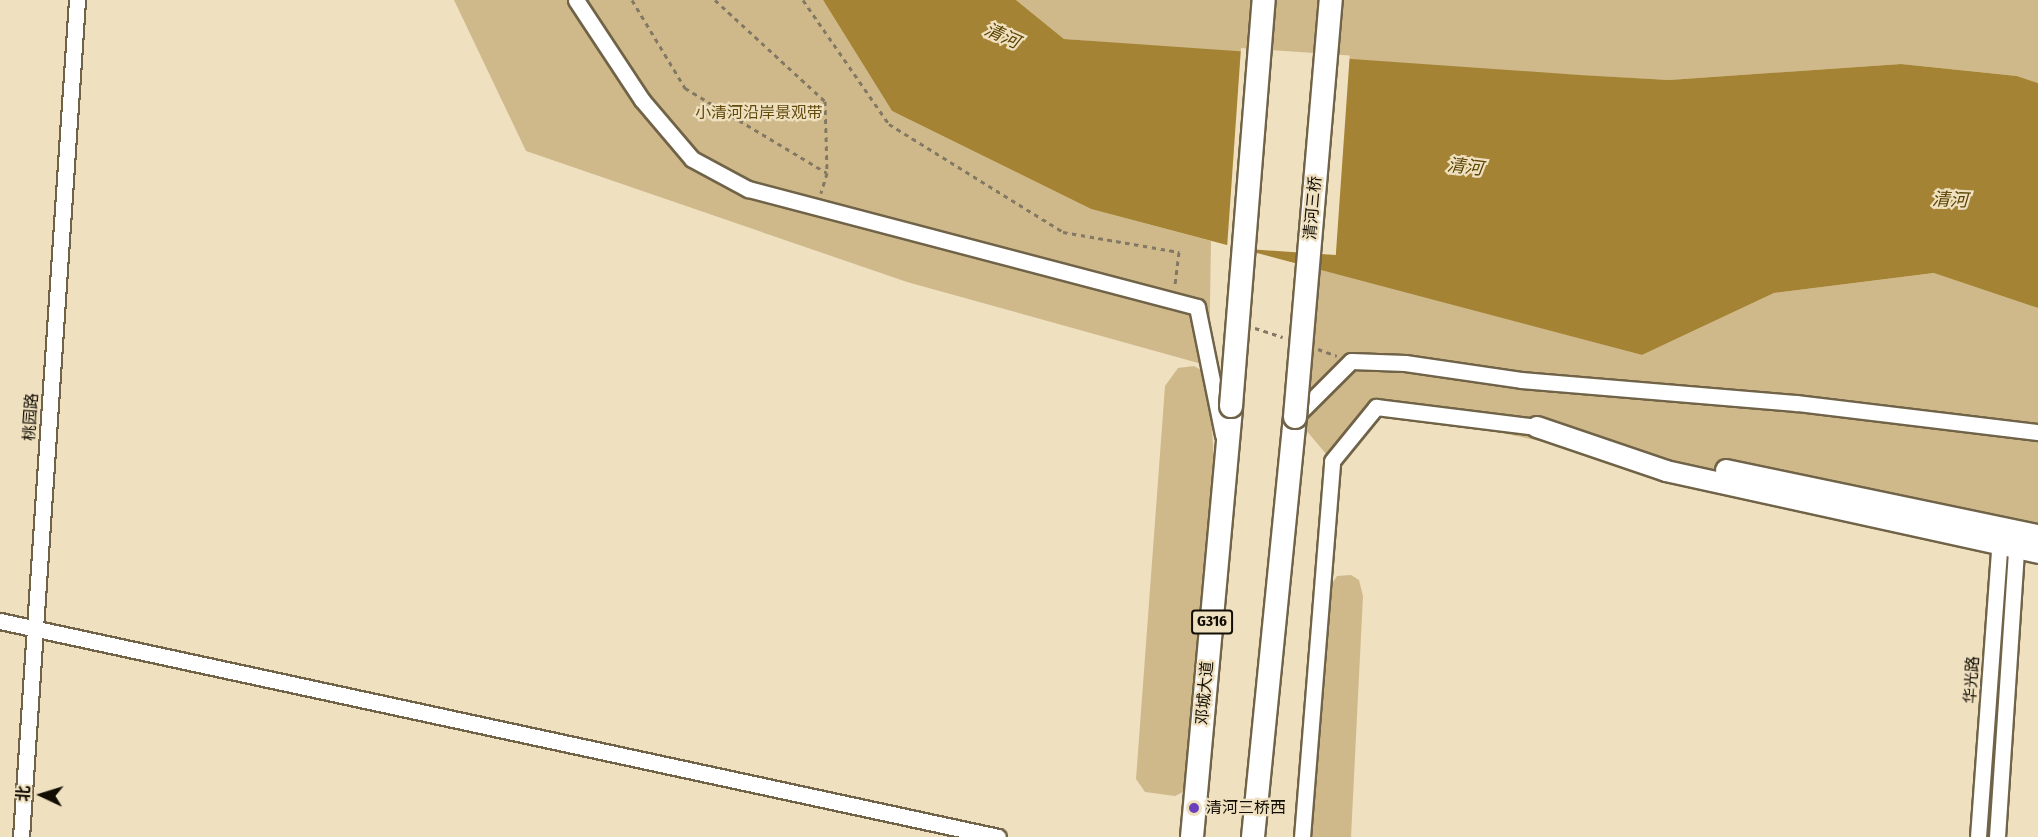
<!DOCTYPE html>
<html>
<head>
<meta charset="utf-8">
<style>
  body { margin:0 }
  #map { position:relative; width:2038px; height:837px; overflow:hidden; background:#efe0c0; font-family:"Fira Sans Condensed","Noto Sans SC",sans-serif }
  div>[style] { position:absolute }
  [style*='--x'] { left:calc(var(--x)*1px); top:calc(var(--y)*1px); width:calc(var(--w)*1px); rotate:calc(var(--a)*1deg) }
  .green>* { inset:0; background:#cfb98b }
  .water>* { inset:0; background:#a58335 }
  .pier>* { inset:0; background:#efe0c0; transform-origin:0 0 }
  .path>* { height:3px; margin-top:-1.5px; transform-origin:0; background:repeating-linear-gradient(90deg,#827863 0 4.5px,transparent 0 9px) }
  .roads { filter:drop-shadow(2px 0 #706347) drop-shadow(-2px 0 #706347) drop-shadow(0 2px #706347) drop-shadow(0 -2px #706347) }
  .minor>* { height:15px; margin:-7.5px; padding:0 7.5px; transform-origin:7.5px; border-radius:7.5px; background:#fff }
  .major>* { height:20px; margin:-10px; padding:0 10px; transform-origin:10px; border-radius:10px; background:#fff }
  .highway>* { height:22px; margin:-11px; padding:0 11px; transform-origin:11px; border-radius:11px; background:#fff }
  .bridges { filter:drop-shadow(2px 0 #706347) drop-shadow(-2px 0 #706347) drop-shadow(0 2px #706347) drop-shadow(0 -2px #706347) }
  .highway-bridge>* { height:22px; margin:-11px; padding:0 11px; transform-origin:11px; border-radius:11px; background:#fff }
  .dots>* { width:16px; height:16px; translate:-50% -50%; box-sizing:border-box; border:3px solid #efe0c0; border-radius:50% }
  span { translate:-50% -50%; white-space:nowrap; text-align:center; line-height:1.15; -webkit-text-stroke:4.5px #efe0c0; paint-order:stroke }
  .shield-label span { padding:2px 4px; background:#efe0c0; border:2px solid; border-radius:4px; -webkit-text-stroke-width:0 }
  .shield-label { font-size:15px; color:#130e04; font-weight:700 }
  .park-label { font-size:16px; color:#624a0d }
  .street-label { font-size:16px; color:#130e04 }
  .poi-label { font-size:16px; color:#130e04 }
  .left { translate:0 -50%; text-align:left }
  .water-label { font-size:18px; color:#5b4302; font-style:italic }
  .north { position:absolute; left:12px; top:765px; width:60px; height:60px; -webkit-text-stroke:4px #efe0c0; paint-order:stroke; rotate:274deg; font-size:16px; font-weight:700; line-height:24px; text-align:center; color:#130e04 }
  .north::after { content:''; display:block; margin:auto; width:21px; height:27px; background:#130e04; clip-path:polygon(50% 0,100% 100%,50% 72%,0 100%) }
</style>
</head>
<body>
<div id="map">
  <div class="green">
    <div style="clip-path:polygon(454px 0,823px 0,892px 111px,1091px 209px,1211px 241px,1209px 366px,907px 282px,526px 151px)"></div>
    <div style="clip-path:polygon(1016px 0,2038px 0,2038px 83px,2017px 76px,1901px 64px,1669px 80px,1404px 66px,1064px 39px)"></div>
    <div style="clip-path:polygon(1308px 265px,1642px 355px,1774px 293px,1935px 273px,2038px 308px,2038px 544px,1376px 407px,1332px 461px,1295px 417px)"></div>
    <div style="clip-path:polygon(1194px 366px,1203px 371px,1210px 401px,1215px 475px,1187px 790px,1175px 796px,1145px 792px,1136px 779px,1165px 386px,1178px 368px)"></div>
    <div style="clip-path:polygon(1351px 575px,1359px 580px,1363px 596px,1351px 837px,1308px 837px,1328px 590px,1337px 576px)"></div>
  </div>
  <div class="water">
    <div style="clip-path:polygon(823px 0,1016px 0,1064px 39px,1580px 75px,1669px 80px,1901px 64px,2017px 76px,2038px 83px,2038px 308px,1934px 273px,1774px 293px,1642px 355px,1091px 209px,892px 111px)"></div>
  </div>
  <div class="pier">
    <div style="left:1241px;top:48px;width:109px;height:200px;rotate:4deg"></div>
  </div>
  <div class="path">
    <div style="--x:632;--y:0;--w:103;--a:58.9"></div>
    <div style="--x:685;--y:88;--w:165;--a:30.9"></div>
    <div style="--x:827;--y:173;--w:21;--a:107"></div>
    <div style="--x:715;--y:0;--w:149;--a:42.6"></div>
    <div style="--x:825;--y:101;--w:72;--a:88.4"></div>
    <div style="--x:803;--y:0;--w:151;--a:55.3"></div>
    <div style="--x:889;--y:124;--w:205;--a:31.8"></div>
    <div style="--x:1063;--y:232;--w:118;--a:9.8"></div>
    <div style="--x:1179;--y:252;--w:35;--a:97"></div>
    <div style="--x:1255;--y:328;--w:29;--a:18"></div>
    <div style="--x:1318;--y:349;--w:20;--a:20"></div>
  </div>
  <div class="roads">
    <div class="minor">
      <div style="--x:576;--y:0;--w:120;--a:56.6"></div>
      <div style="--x:642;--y:100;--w:77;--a:49.7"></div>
      <div style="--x:692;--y:159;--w:64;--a:28.2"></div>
      <div style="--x:748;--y:189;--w:464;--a:14.7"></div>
      <div style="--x:1197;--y:307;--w:131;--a:78.5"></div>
      <div style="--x:1295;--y:417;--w:79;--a:-45"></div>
      <div style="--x:1351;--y:361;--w:54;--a:2.1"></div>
      <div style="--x:1405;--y:363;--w:117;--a:8.3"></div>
      <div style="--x:1521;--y:380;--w:277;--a:4.8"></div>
      <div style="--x:1797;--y:403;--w:243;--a:6.9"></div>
      <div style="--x:0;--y:621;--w:1021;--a:12.21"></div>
      <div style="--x:21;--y:837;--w:839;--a:-86.17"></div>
      <div style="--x:1302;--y:837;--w:377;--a:-85.4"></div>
      <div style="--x:1332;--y:461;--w:70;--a:-50.8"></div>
      <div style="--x:1376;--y:407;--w:162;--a:7.1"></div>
      <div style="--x:1978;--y:837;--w:303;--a:-85.8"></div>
      <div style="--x:1997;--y:837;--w:300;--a:-86.2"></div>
    </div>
    <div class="major">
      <div style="--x:1537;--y:427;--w:136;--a:18.8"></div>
      <div style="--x:1666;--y:471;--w:381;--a:12.4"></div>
      <div style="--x:1726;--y:470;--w:319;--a:11.8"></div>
    </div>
    <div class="highway">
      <div style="--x:1192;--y:837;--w:433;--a:-84.8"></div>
      <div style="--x:1253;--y:837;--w:422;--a:-84.3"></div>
    </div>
  </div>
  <div class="bridges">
    <div class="highway-bridge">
      <div style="--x:1231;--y:406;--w:407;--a:-85.4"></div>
      <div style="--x:1295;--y:417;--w:419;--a:-85.1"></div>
    </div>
  </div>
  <div class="dots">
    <div style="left:1194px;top:808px;background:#6a40b8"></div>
  </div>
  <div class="shield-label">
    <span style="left:1212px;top:622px">G316</span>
  </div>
  <div class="park-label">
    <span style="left:759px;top:113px">小清河沿岸景观带</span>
  </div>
  <div class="street-label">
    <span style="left:1313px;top:208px;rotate:-85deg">清河三桥</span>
    <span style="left:31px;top:417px;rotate:-86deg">桃园路</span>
    <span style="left:1972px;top:680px;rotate:-86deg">华光路</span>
    <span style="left:1205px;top:693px;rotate:-85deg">邓城大道</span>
  </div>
  <div class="poi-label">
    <span class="left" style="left:1206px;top:808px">清河三桥西</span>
  </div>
  <div class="water-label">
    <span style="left:1002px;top:36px;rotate:24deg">清河</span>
    <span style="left:1465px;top:167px;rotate:7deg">清河</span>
    <span style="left:1950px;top:200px;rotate:2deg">清河</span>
  </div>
  <div class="north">北</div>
</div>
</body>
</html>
